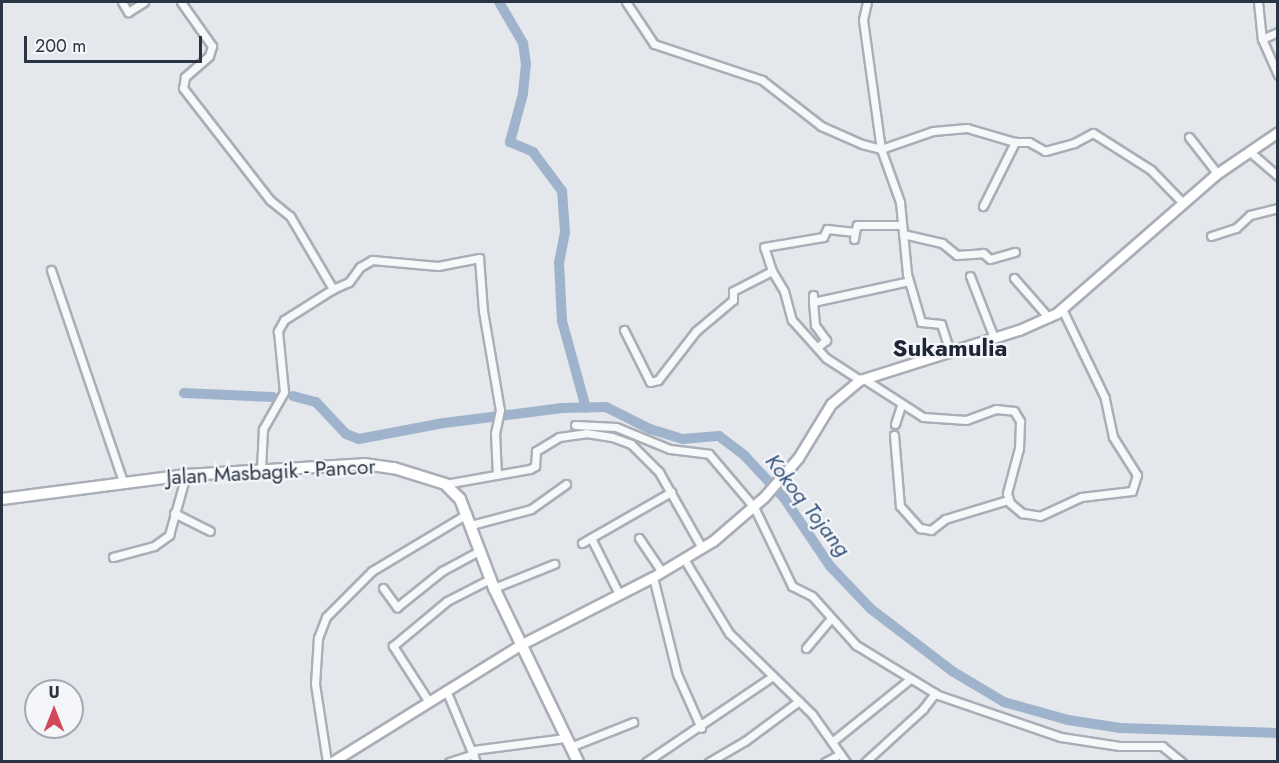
<!DOCTYPE html>
<html>
<head>
<meta charset="utf-8">
<style>
  body { margin:0 }
  #map { position:relative; width:1279px; height:763px; overflow:hidden; background:#e4e7ec; font-family:Jost,sans-serif }
  div>[style] { position:absolute }
  [style*='--x'] { left:calc(var(--x)*1px); top:calc(var(--y)*1px); width:calc(var(--w)*1px); rotate:calc(var(--a)*1deg) }
  .river>* { height:10px; margin:-5px; padding:0 5px; transform-origin:5px; border-radius:5px; background:#9fb4cc }
  .roads { filter:drop-shadow(2px 0 #a9aeb7) drop-shadow(-2px 0 #a9aeb7) drop-shadow(0 2px #a9aeb7) drop-shadow(0 -2px #a9aeb7) }
  .street>* { height:7px; margin:-3.5px; padding:0 3.5px; transform-origin:3.5px; border-radius:3.5px; background:#f7f8fa }
  .secondary>* { height:9px; margin:-4.5px; padding:0 4.5px; transform-origin:4.5px; border-radius:4.5px; background:#fff }
  .primary>* { height:10px; margin:-5px; padding:0 5px; transform-origin:5px; border-radius:5px; background:#fff }
  span { translate:-50% -50%; white-space:nowrap; text-align:center; line-height:1.15; -webkit-text-stroke:4.5px #f4f6f9; paint-order:stroke }
  .street-label { font-size:21px; color:#2b3445 }
  .water-label { font-size:22px; color:#34527a; font-style:italic }
  .quarter-label { font-size:24px; color:#1d2536; font-weight:700 }
  .frame { position:absolute; inset:0; border:3px solid #2b3445; pointer-events:none }
  .north { position:absolute; left:24px; top:679px; width:60px; height:60px; box-sizing:border-box; background:#f4f6f9; border:2px solid #a4a8b1; border-radius:50%; rotate:0deg; font-size:16px; font-weight:700; line-height:24px; text-align:center; color:#2b3445 }
  .north::after { content:''; display:block; margin:auto; width:21px; height:27px; background:#d1495b; clip-path:polygon(50% 0,100% 100%,50% 72%,0 100%) }
  .scale { position:absolute; left:24px; top:36px; width:178px; height:27px; box-sizing:border-box; border:3px solid #2b3445; border-top:0; padding-left:8px; font-size:18px; line-height:21px; white-space:nowrap; color:#2b3445; -webkit-text-stroke:4px #f4f6f9; paint-order:stroke }
</style>
</head>
<body>
<div id="map">
  <div class="river">
    <div style="--x:499;--y:2;--w:48;--a:59.7"></div>
    <div style="--x:523;--y:43;--w:21;--a:82"></div>
    <div style="--x:526;--y:64;--w:30;--a:96"></div>
    <div style="--x:523;--y:94;--w:50;--a:105.2"></div>
    <div style="--x:510;--y:142;--w:25;--a:23"></div>
    <div style="--x:533;--y:152;--w:49;--a:53.4"></div>
    <div style="--x:562;--y:191;--w:41;--a:85.8"></div>
    <div style="--x:565;--y:232;--w:31;--a:101"></div>
    <div style="--x:559;--y:262;--w:59;--a:87.1"></div>
    <div style="--x:562;--y:321;--w:90;--a:74.6"></div>
    <div style="--x:184;--y:393;--w:89;--a:2.6"></div>
    <div style="--x:293;--y:396;--w:24;--a:15"></div>
    <div style="--x:316;--y:402;--w:44;--a:46.8"></div>
    <div style="--x:346;--y:434;--w:14;--a:21"></div>
    <div style="--x:359;--y:439;--w:86;--a:-10.7"></div>
    <div style="--x:444;--y:423;--w:119;--a:-7.2"></div>
    <div style="--x:562;--y:408;--w:44;--a:-1.3"></div>
    <div style="--x:606;--y:407;--w:49;--a:26.6"></div>
    <div style="--x:650;--y:429;--w:34;--a:17"></div>
    <div style="--x:683;--y:439;--w:36;--a:-5"></div>
    <div style="--x:719;--y:436;--w:31;--a:37"></div>
    <div style="--x:744;--y:455;--w:59;--a:47.1"></div>
    <div style="--x:784;--y:498;--w:82;--a:55.9"></div>
    <div style="--x:830;--y:566;--w:59;--a:46.4"></div>
    <div style="--x:871;--y:609;--w:102;--a:37.4"></div>
    <div style="--x:952;--y:671;--w:61;--a:30.8"></div>
    <div style="--x:1004;--y:702;--w:66;--a:15.7"></div>
    <div style="--x:1068;--y:720;--w:53;--a:8.7"></div>
    <div style="--x:1120;--y:728;--w:158;--a:1.8"></div>
  </div>
  <div class="roads">
    <div class="street">
      <div style="--x:122;--y:2;--w:12;--a:59"></div>
      <div style="--x:128;--y:12;--w:19;--a:-32"></div>
      <div style="--x:181;--y:2;--w:54;--a:54.8"></div>
      <div style="--x:212;--y:46;--w:10;--a:107"></div>
      <div style="--x:209;--y:56;--w:32;--a:139"></div>
      <div style="--x:185;--y:77;--w:11;--a:100"></div>
      <div style="--x:183;--y:88;--w:142;--a:52.2"></div>
      <div style="--x:270;--y:200;--w:26;--a:39"></div>
      <div style="--x:290;--y:216;--w:85;--a:59.5"></div>
      <div style="--x:333;--y:289;--w:58;--a:147.7"></div>
      <div style="--x:284;--y:320;--w:13;--a:119"></div>
      <div style="--x:278;--y:331;--w:61;--a:84.4"></div>
      <div style="--x:284;--y:392;--w:43;--a:119.6"></div>
      <div style="--x:263;--y:429;--w:40;--a:92.9"></div>
      <div style="--x:626;--y:2;--w:50;--a:56.3"></div>
      <div style="--x:654;--y:44;--w:114;--a:18.4"></div>
      <div style="--x:762;--y:80;--w:75;--a:37.9"></div>
      <div style="--x:821;--y:126;--w:45;--a:23.7"></div>
      <div style="--x:862;--y:144;--w:20;--a:15"></div>
      <div style="--x:881;--y:149;--w:55;--a:-19.1"></div>
      <div style="--x:933;--y:131;--w:34;--a:-5"></div>
      <div style="--x:967;--y:128;--w:50;--a:16.3"></div>
      <div style="--x:1015;--y:142;--w:14;--a:0"></div>
      <div style="--x:1029;--y:142;--w:18;--a:29"></div>
      <div style="--x:1045;--y:151;--w:30;--a:-15"></div>
      <div style="--x:1074;--y:143;--w:21;--a:-28"></div>
      <div style="--x:1093;--y:133;--w:69;--a:32.5"></div>
      <div style="--x:1151;--y:170;--w:47;--a:45.9"></div>
      <div style="--x:867;--y:2;--w:18;--a:103"></div>
      <div style="--x:863;--y:20;--w:130;--a:82.1"></div>
      <div style="--x:881;--y:149;--w:56;--a:70.3"></div>
      <div style="--x:900;--y:202;--w:72;--a:84.4"></div>
      <div style="--x:907;--y:274;--w:50;--a:73.7"></div>
      <div style="--x:921;--y:322;--w:20;--a:6"></div>
      <div style="--x:941;--y:324;--w:28;--a:72"></div>
      <div style="--x:1258;--y:2;--w:37;--a:84"></div>
      <div style="--x:1262;--y:39;--w:39;--a:66"></div>
      <div style="--x:1262;--y:39;--w:17;--a:-24"></div>
      <div style="--x:1189;--y:137;--w:46;--a:52.1"></div>
      <div style="--x:1249;--y:151;--w:38;--a:41"></div>
      <div style="--x:983;--y:206;--w:72;--a:-63.4"></div>
      <div style="--x:855;--y:232;--w:7;--a:-74"></div>
      <div style="--x:857;--y:225;--w:45;--a:0"></div>
      <div style="--x:903;--y:234;--w:40;--a:13"></div>
      <div style="--x:942;--y:243;--w:19;--a:39"></div>
      <div style="--x:957;--y:255;--w:26;--a:-4"></div>
      <div style="--x:983;--y:253;--w:9;--a:41"></div>
      <div style="--x:990;--y:259;--w:26;--a:-16"></div>
      <div style="--x:1211;--y:236;--w:26;--a:-18"></div>
      <div style="--x:1236;--y:228;--w:19;--a:-43"></div>
      <div style="--x:1250;--y:215;--w:29;--a:-14"></div>
      <div style="--x:51;--y:270;--w:224;--a:71.2"></div>
      <div style="--x:772;--y:271;--w:23;--a:59"></div>
      <div style="--x:784;--y:291;--w:30;--a:75"></div>
      <div style="--x:792;--y:320;--w:51;--a:48.2"></div>
      <div style="--x:826;--y:358;--w:40;--a:32.9"></div>
      <div style="--x:970;--y:276;--w:66;--a:68.8"></div>
      <div style="--x:1014;--y:278;--w:53;--a:48.8"></div>
      <div style="--x:333;--y:289;--w:17;--a:-24"></div>
      <div style="--x:349;--y:282;--w:19;--a:-54"></div>
      <div style="--x:360;--y:267;--w:14;--a:-30"></div>
      <div style="--x:372;--y:260;--w:66;--a:5.2"></div>
      <div style="--x:438;--y:266;--w:42;--a:-11"></div>
      <div style="--x:479;--y:258;--w:53;--a:85.7"></div>
      <div style="--x:483;--y:311;--w:100;--a:80.3"></div>
      <div style="--x:500;--y:410;--w:24;--a:102"></div>
      <div style="--x:495;--y:433;--w:42;--a:87.3"></div>
      <div style="--x:813;--y:295;--w:7;--a:90"></div>
      <div style="--x:813;--y:302;--w:98;--a:-12.3"></div>
      <div style="--x:813;--y:302;--w:23;--a:85"></div>
      <div style="--x:815;--y:325;--w:19;--a:54"></div>
      <div style="--x:826;--y:340;--w:11;--a:139"></div>
      <div style="--x:624;--y:330;--w:58;--a:63.4"></div>
      <div style="--x:650;--y:382;--w:8;--a:-14"></div>
      <div style="--x:658;--y:380;--w:62;--a:-52.2"></div>
      <div style="--x:696;--y:331;--w:48;--a:-40"></div>
      <div style="--x:733;--y:300;--w:9;--a:-90"></div>
      <div style="--x:733;--y:291;--w:44;--a:-27.1"></div>
      <div style="--x:772;--y:271;--w:25;--a:-108"></div>
      <div style="--x:764;--y:247;--w:60;--a:-9.6"></div>
      <div style="--x:823;--y:237;--w:9;--a:-63"></div>
      <div style="--x:827;--y:229;--w:28;--a:6"></div>
      <div style="--x:855;--y:232;--w:7;--a:98"></div>
      <div style="--x:864;--y:379;--w:70;--a:32.8"></div>
      <div style="--x:923;--y:417;--w:43;--a:4"></div>
      <div style="--x:966;--y:420;--w:32;--a:-20"></div>
      <div style="--x:996;--y:409;--w:18;--a:6"></div>
      <div style="--x:1014;--y:411;--w:12;--a:59"></div>
      <div style="--x:1020;--y:421;--w:27;--a:92"></div>
      <div style="--x:1019;--y:448;--w:47;--a:104.9"></div>
      <div style="--x:1007;--y:493;--w:10;--a:73"></div>
      <div style="--x:1010;--y:503;--w:16;--a:40"></div>
      <div style="--x:1022;--y:513;--w:18;--a:9"></div>
      <div style="--x:1040;--y:516;--w:45;--a:-24.9"></div>
      <div style="--x:1081;--y:497;--w:51;--a:-6.7"></div>
      <div style="--x:1132;--y:491;--w:17;--a:-73"></div>
      <div style="--x:1137;--y:475;--w:45;--a:-122.3"></div>
      <div style="--x:1113;--y:437;--w:40;--a:-102"></div>
      <div style="--x:1105;--y:398;--w:99;--a:-115.8"></div>
      <div style="--x:895;--y:424;--w:20;--a:-72"></div>
      <div style="--x:575;--y:425;--w:41;--a:2.8"></div>
      <div style="--x:616;--y:427;--w:58;--a:22.2"></div>
      <div style="--x:670;--y:449;--w:39;--a:7"></div>
      <div style="--x:709;--y:454;--w:70;--a:49.7"></div>
      <div style="--x:754;--y:507;--w:88;--a:64.3"></div>
      <div style="--x:792;--y:586;--w:22;--a:27"></div>
      <div style="--x:812;--y:596;--w:66;--a:48.1"></div>
      <div style="--x:856;--y:645;--w:96;--a:31.4"></div>
      <div style="--x:938;--y:695;--w:130;--a:18.9"></div>
      <div style="--x:1061;--y:737;--w:59;--a:8.8"></div>
      <div style="--x:1119;--y:746;--w:43;--a:0"></div>
      <div style="--x:1162;--y:746;--w:26;--a:39"></div>
      <div style="--x:894;--y:435;--w:71;--a:85.2"></div>
      <div style="--x:900;--y:506;--w:30;--a:48"></div>
      <div style="--x:920;--y:528;--w:11;--a:10"></div>
      <div style="--x:931;--y:530;--w:18;--a:-38"></div>
      <div style="--x:945;--y:519;--w:66;--a:-16.8"></div>
      <div style="--x:445;--y:484;--w:86;--a:-10"></div>
      <div style="--x:530;--y:469;--w:6;--a:-31"></div>
      <div style="--x:535;--y:466;--w:15;--a:-86"></div>
      <div style="--x:536;--y:451;--w:27;--a:-31"></div>
      <div style="--x:559;--y:437;--w:27;--a:-8"></div>
      <div style="--x:586;--y:433;--w:26;--a:9"></div>
      <div style="--x:612;--y:437;--w:20;--a:20"></div>
      <div style="--x:631;--y:444;--w:40;--a:45"></div>
      <div style="--x:659;--y:472;--w:87;--a:60.5"></div>
      <div style="--x:174;--y:513;--w:40;--a:26.6"></div>
      <div style="--x:471;--y:525;--w:62;--a:-14.9"></div>
      <div style="--x:531;--y:509;--w:43;--a:-35.5"></div>
      <div style="--x:591;--y:538;--w:63;--a:63.4"></div>
      <div style="--x:639;--y:538;--w:41;--a:55.9"></div>
      <div style="--x:582;--y:543;--w:103;--a:-29.8"></div>
      <div style="--x:113;--y:557;--w:42;--a:-15"></div>
      <div style="--x:154;--y:546;--w:19;--a:-36"></div>
      <div style="--x:169;--y:535;--w:62;--a:-74.2"></div>
      <div style="--x:684;--y:559;--w:87;--a:58.7"></div>
      <div style="--x:729;--y:633;--w:116;--a:44.3"></div>
      <div style="--x:812;--y:714;--w:59;--a:54.7"></div>
      <div style="--x:653;--y:577;--w:100;--a:76.1"></div>
      <div style="--x:677;--y:674;--w:59;--a:66"></div>
      <div style="--x:383;--y:588;--w:24;--a:54"></div>
      <div style="--x:397;--y:607;--w:58;--a:-38.7"></div>
      <div style="--x:442;--y:571;--w:42;--a:-28.4"></div>
      <div style="--x:494;--y:588;--w:65;--a:-21.8"></div>
      <div style="--x:806;--y:648;--w:38;--a:-50"></div>
      <div style="--x:446;--y:690;--w:78;--a:67.4"></div>
      <div style="--x:429;--y:702;--w:67;--a:-122.7"></div>
      <div style="--x:393;--y:646;--w:70;--a:-39.8"></div>
      <div style="--x:447;--y:601;--w:48;--a:-27.1"></div>
      <div style="--x:833;--y:741;--w:99;--a:-38.8"></div>
      <div style="--x:570;--y:747;--w:68;--a:-21.6"></div>
      <div style="--x:473;--y:750;--w:93;--a:-7.4"></div>
      <div style="--x:327;--y:762;--w:79;--a:-98.7"></div>
      <div style="--x:315;--y:684;--w:46;--a:-86.3"></div>
      <div style="--x:318;--y:638;--w:22;--a:-69"></div>
      <div style="--x:326;--y:617;--w:65;--a:-45"></div>
      <div style="--x:372;--y:571;--w:111;--a:-31"></div>
      <div style="--x:449;--y:762;--w:26;--a:-18"></div>
      <div style="--x:646;--y:762;--w:153;--a:-34.1"></div>
      <div style="--x:709;--y:762;--w:42;--a:-30.3"></div>
      <div style="--x:745;--y:741;--w:67;--a:-36.5"></div>
      <div style="--x:825;--y:762;--w:17;--a:-28"></div>
      <div style="--x:865;--y:762;--w:79;--a:-42.4"></div>
      <div style="--x:923;--y:709;--w:20;--a:-53"></div>
    </div>
    <div class="secondary">
      <div style="--x:332;--y:762;--w:221;--a:-31.9"></div>
      <div style="--x:520;--y:645;--w:149;--a:-27.1"></div>
      <div style="--x:653;--y:577;--w:70;--a:-31"></div>
      <div style="--x:713;--y:541;--w:67;--a:-40.8"></div>
      <div style="--x:764;--y:497;--w:52;--a:-48.9"></div>
      <div style="--x:798;--y:458;--w:63;--a:-58.6"></div>
      <div style="--x:831;--y:404;--w:38;--a:-40"></div>
      <div style="--x:860;--y:380;--w:167;--a:-17.5"></div>
      <div style="--x:1019;--y:330;--w:42;--a:-24.1"></div>
      <div style="--x:1057;--y:313;--w:210;--a:-41.1"></div>
      <div style="--x:1215;--y:175;--w:76;--a:-34.3"></div>
    </div>
    <div class="primary">
      <div style="--x:2;--y:499;--w:186;--a:-7.4"></div>
      <div style="--x:186;--y:475;--w:178;--a:-3.5"></div>
      <div style="--x:364;--y:464;--w:30;--a:8"></div>
      <div style="--x:394;--y:468;--w:53;--a:17.4"></div>
      <div style="--x:445;--y:484;--w:21;--a:45"></div>
      <div style="--x:460;--y:499;--w:95;--a:69.1"></div>
      <div style="--x:494;--y:588;--w:193;--a:64.2"></div>
    </div>
  </div>
  <div class="street-label">
    <span style="left:271px;top:472px;rotate:-3deg">Jalan Masbagik - Pancor</span>
  </div>
  <div class="water-label">
    <span style="left:808px;top:505px;rotate:52deg">Kokoq Tojang</span>
  </div>
  <div class="quarter-label">
    <span style="left:950px;top:348px">Sukamulia</span>
  </div>
  <div class="frame"></div>
  <div class="north">U</div>
  <div class="scale">200 m</div>
</div>
</body>
</html>
